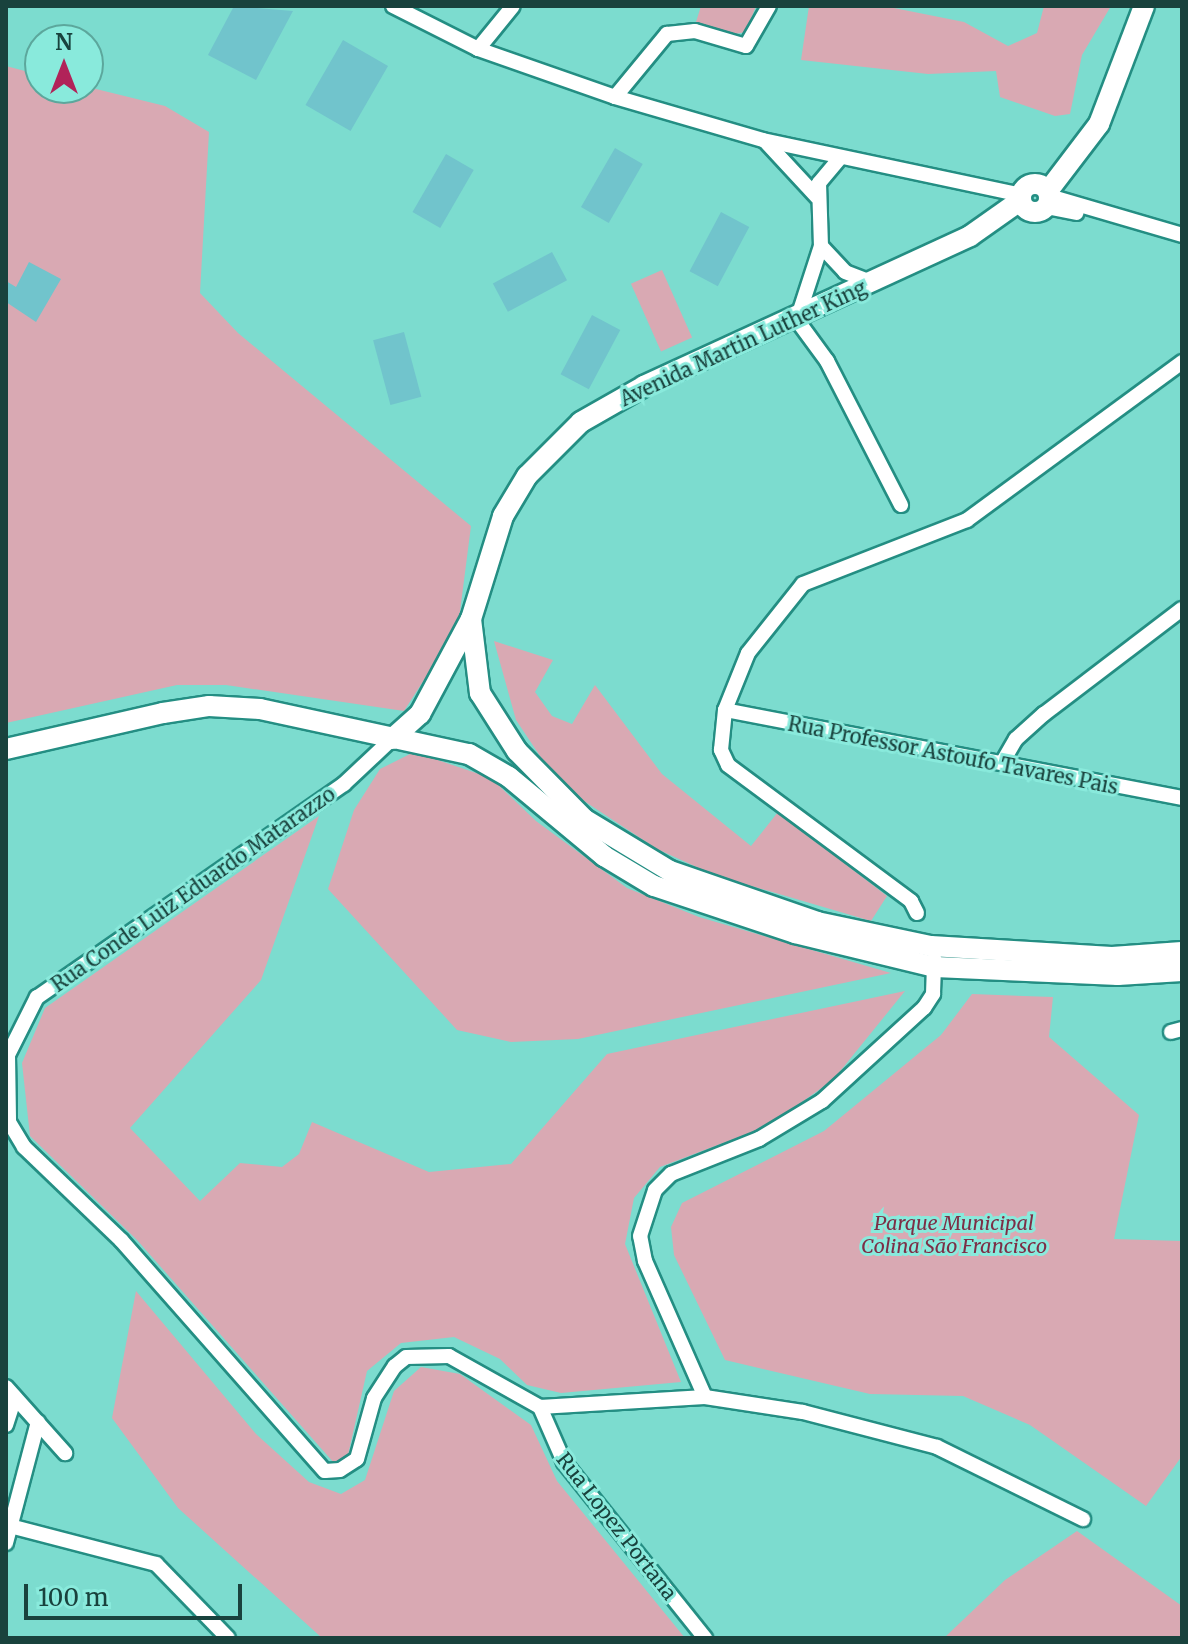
<!DOCTYPE html>
<html>
<head>
<meta charset="utf-8">
<style>
  body { margin:0 }
  #map { position:relative; width:1188px; height:1644px; overflow:hidden; background:#7cdccf; font-family:Merriweather,serif }
  div>[style] { position:absolute }
  [style*='--x'] { left:calc(var(--x)*1px); top:calc(var(--y)*1px); width:calc(var(--w)*1px); rotate:calc(var(--a)*1deg) }
  .green>* { inset:0; background:#d9a9b3; transform-origin:0 0 }
  .building>* { inset:0; background:#71c4cc; transform-origin:0 0 }
  .roads { filter:drop-shadow(2px 0 #248e83) drop-shadow(-2px 0 #248e83) drop-shadow(0 2px #248e83) drop-shadow(0 -2px #248e83) }
  .minor>* { height:14px; margin:-7px; padding:0 7px; transform-origin:7px; border-radius:7px; background:#fff }
  .secondary>* { height:20px; margin:-10px; padding:0 10px; transform-origin:10px; border-radius:10px; background:#fff }
  .secondary>.ring { margin:-10px; padding:0; box-sizing:content-box; background:none; border:20px solid #fff; border-radius:50% }
  span { translate:-50% -50%; white-space:nowrap; text-align:center; line-height:1.15; -webkit-text-stroke:6px #89eadc; paint-order:stroke }
  .street-label { font-size:20px; color:#19423d }
  .park-label { font-size:20px; color:#7d2e46; font-style:italic }
  .frame { position:absolute; inset:0; border:8px solid #19423d; pointer-events:none }
  .north { position:absolute; left:24px; top:24px; width:80px; height:80px; box-sizing:border-box; background:#89eadc; border:2px solid #5ca79c; border-radius:50%; rotate:0deg; font-size:22px; font-weight:700; line-height:32px; text-align:center; color:#19423d }
  .north::after { content:''; display:block; margin:auto; width:28px; height:36px; background:#b12359; clip-path:polygon(50% 0,100% 100%,50% 72%,0 100%) }
  .scale { position:absolute; left:24px; top:1584px; width:218px; height:36px; box-sizing:border-box; border:4px solid #19423d; border-top:0; padding-left:10px; font-size:24px; line-height:28px; white-space:nowrap; color:#19423d; -webkit-text-stroke:6px #89eadc; paint-order:stroke }
</style>
</head>
<body>
<div id="map">
  <div class="green">
    <div style="clip-path:polygon(701px 6px,756px 6px,746px 32px,730px 35px,696px 22px)"></div>
    <div style="clip-path:polygon(809px 6px,884px 6px,964px 22px,1008px 46px,1037px 33px,1044px 6px,1111px 6px,1082px 55px,1070px 114px,1055px 116px,1000px 97px,996px 71px,928px 74px,801px 60px)"></div>
    <div style="clip-path:polygon(6px 66px,40px 75px,40px 88px,88px 87px,165px 106px,209px 132px,200px 293px,238px 333px,471px 526px,458px 627px,404px 711px,226px 685px,177px 685px,6px 723px)"></div>
    <div style="left:662px;top:270px;width:74px;height:34px;rotate:66deg"></div>
    <div style="clip-path:polygon(494px 641px,553px 660px,535px 692px,552px 716px,572px 724px,595px 685px,662px 774px,751px 846px,778px 812px,887px 896px,871px 921px,714px 875px,657px 849px,584px 801px,542px 759px,516px 720px)"></div>
    <div style="clip-path:polygon(414px 752px,491px 778px,536px 821px,627px 888px,699px 917px,891px 973px,578px 1039px,511px 1042px,457px 1030px,328px 889px,354px 810px,380px 769px)"></div>
    <div style="clip-path:polygon(319px 816px,261px 980px,130px 1128px,200px 1201px,240px 1163px,282px 1167px,299px 1154px,312px 1122px,429px 1172px,511px 1164px,607px 1054px,905px 991px,833px 1080px,768px 1126px,660px 1167px,634px 1198px,625px 1244px,681px 1382px,561px 1393px,527px 1385px,500px 1359px,454px 1337px,401px 1343px,367px 1371px,348px 1455px,334px 1463px,137px 1240px,30px 1136px,22px 1063px,45px 1008px)"></div>
    <div style="clip-path:polygon(972px 994px,1053px 997px,1049px 1037px,1139px 1115px,1114px 1239px,1182px 1241px,1182px 1456px,1146px 1506px,1030px 1425px,963px 1396px,870px 1394px,725px 1360px,674px 1255px,671px 1227px,682px 1203px,824px 1131px,941px 1035px)"></div>
    <div style="clip-path:polygon(136px 1291px,256px 1434px,309px 1482px,341px 1494px,365px 1480px,394px 1391px,421px 1367px,460px 1374px,531px 1425px,557px 1481px,685px 1638px,322px 1638px,178px 1508px,112px 1418px)"></div>
    <div style="clip-path:polygon(1077px 1531px,1182px 1606px,1182px 1638px,944px 1638px,1005px 1580px)"></div>
  </div>
  <div class="building">
    <div style="clip-path:polygon(234px 6px,293px 11px,256px 80px,208px 55px)"></div>
    <div style="left:343px;top:40px;width:52px;height:75px;rotate:30deg"></div>
    <div style="left:615px;top:148px;width:32px;height:68px;rotate:30deg"></div>
    <div style="left:446px;top:154px;width:32px;height:67px;rotate:30deg"></div>
    <div style="left:721px;top:212px;width:32px;height:67px;rotate:28deg"></div>
    <div style="left:552px;top:252px;width:32px;height:67px;rotate:62deg"></div>
    <div style="clip-path:polygon(29px 262px,61px 279px,36px 322px,6px 302px,6px 281px,16px 287px)"></div>
    <div style="left:592px;top:315px;width:32px;height:67px;rotate:28deg"></div>
    <div style="left:404px;top:332px;width:67px;height:32px;rotate:75deg"></div>
  </div>
  <div class="roads">
    <div class="minor">
      <div style="--x:393;--y:6;--w:95;--a:26.8"></div>
      <div style="--x:478;--y:49;--w:145;--a:19.3"></div>
      <div style="--x:615;--y:97;--w:154;--a:16.2"></div>
      <div style="--x:763;--y:140;--w:264;--a:12"></div>
      <div style="--x:478;--y:49;--w:55;--a:-50.9"></div>
      <div style="--x:615;--y:97;--w:82;--a:-50.5"></div>
      <div style="--x:667;--y:34;--w:28;--a:-6"></div>
      <div style="--x:695;--y:31;--w:53;--a:16.4"></div>
      <div style="--x:746;--y:46;--w:46;--a:-60.1"></div>
      <div style="--x:766;--y:142;--w:75;--a:47.2"></div>
      <div style="--x:840;--y:158;--w:33;--a:130"></div>
      <div style="--x:819;--y:183;--w:63;--a:88.2"></div>
      <div style="--x:821;--y:246;--w:35;--a:47"></div>
      <div style="--x:845;--y:272;--w:30;--a:21"></div>
      <div style="--x:1049;--y:196;--w:139;--a:16.3"></div>
      <div style="--x:1046;--y:207;--w:31;--a:11"></div>
      <div style="--x:821;--y:246;--w:78;--a:108"></div>
      <div style="--x:797;--y:320;--w:51;--a:53.8"></div>
      <div style="--x:827;--y:361;--w:162;--a:62.8"></div>
      <div style="--x:725;--y:710;--w:465;--a:10.9"></div>
      <div style="--x:392;--y:739;--w:66;--a:136.8"></div>
      <div style="--x:344;--y:784;--w:374;--a:145.2"></div>
      <div style="--x:37;--y:997;--w:65;--a:116.6"></div>
      <div style="--x:8;--y:1055;--w:67;--a:89.1"></div>
      <div style="--x:9;--y:1122;--w:29;--a:59"></div>
      <div style="--x:24;--y:1147;--w:134;--a:43.8"></div>
      <div style="--x:121;--y:1240;--w:308;--a:48.6"></div>
      <div style="--x:325;--y:1471;--w:15;--a:-4"></div>
      <div style="--x:340;--y:1470;--w:20;--a:-33"></div>
      <div style="--x:357;--y:1459;--w:63;--a:-74.4"></div>
      <div style="--x:374;--y:1398;--w:38;--a:-57"></div>
      <div style="--x:395;--y:1366;--w:14;--a:-39"></div>
      <div style="--x:406;--y:1357;--w:43;--a:-1.3"></div>
      <div style="--x:449;--y:1356;--w:104;--a:29.3"></div>
      <div style="--x:540;--y:1407;--w:165;--a:-3.5"></div>
      <div style="--x:705;--y:1397;--w:99;--a:8.7"></div>
      <div style="--x:803;--y:1412;--w:138;--a:14.6"></div>
      <div style="--x:937;--y:1447;--w:163;--a:26.3"></div>
      <div style="--x:1002;--y:763;--w:28;--a:-60"></div>
      <div style="--x:1016;--y:739;--w:38;--a:-42"></div>
      <div style="--x:1044;--y:714;--w:173;--a:-37.3"></div>
      <div style="--x:917;--y:913;--w:13;--a:-117"></div>
      <div style="--x:911;--y:901;--w:228;--a:-143.4"></div>
      <div style="--x:728;--y:765;--w:17;--a:-115"></div>
      <div style="--x:721;--y:750;--w:40;--a:-84.3"></div>
      <div style="--x:725;--y:710;--w:61;--a:-68"></div>
      <div style="--x:748;--y:653;--w:88;--a:-51.4"></div>
      <div style="--x:803;--y:584;--w:176;--a:-21.3"></div>
      <div style="--x:967;--y:520;--w:267;--a:-36.3"></div>
      <div style="--x:1171;--y:1032;--w:11;--a:-15"></div>
      <div style="--x:6;--y:1387;--w:89;--a:48.2"></div>
      <div style="--x:705;--y:1397;--w:149;--a:-113.8"></div>
      <div style="--x:645;--y:1261;--w:25;--a:-101"></div>
      <div style="--x:640;--y:1236;--w:48;--a:-71.9"></div>
      <div style="--x:655;--y:1190;--w:23;--a:-45"></div>
      <div style="--x:671;--y:1174;--w:95;--a:-21.7"></div>
      <div style="--x:759;--y:1139;--w:74;--a:-31.1"></div>
      <div style="--x:822;--y:1101;--w:138;--a:-42.4"></div>
      <div style="--x:924;--y:1008;--w:17;--a:-57"></div>
      <div style="--x:933;--y:994;--w:35;--a:-88"></div>
      <div style="--x:540;--y:1407;--w:60;--a:66.4"></div>
      <div style="--x:564;--y:1462;--w:226;--a:51.3"></div>
      <div style="--x:6;--y:1425;--w:29;--a:-72"></div>
      <div style="--x:10;--y:1526;--w:151;--a:14.6"></div>
      <div style="--x:156;--y:1564;--w:103;--a:45.8"></div>
      <div style="--x:6;--y:1543;--w:125;--a:-75.2"></div>
    </div>
    <div class="secondary">
      <div class="ring" style="left:1021px;top:184px;width:8px;height:8px"></div>
      <div style="--x:1048;--y:191;--w:84;--a:-52.7"></div>
      <div style="--x:1099;--y:124;--w:126;--a:-69.1"></div>
      <div style="--x:471;--y:619;--w:75;--a:83.1"></div>
      <div style="--x:480;--y:693;--w:69;--a:57.5"></div>
      <div style="--x:517;--y:751;--w:95;--a:45.4"></div>
      <div style="--x:584;--y:819;--w:100;--a:31.2"></div>
      <div style="--x:670;--y:871;--w:156;--a:19.1"></div>
      <div style="--x:817;--y:922;--w:116;--a:11.9"></div>
      <div style="--x:931;--y:946;--w:181;--a:3.5"></div>
      <div style="--x:1112;--y:957;--w:70;--a:-4.1"></div>
      <div style="--x:392;--y:739;--w:38;--a:-42"></div>
      <div style="--x:420;--y:714;--w:108;--a:-61.8"></div>
      <div style="--x:471;--y:619;--w:108;--a:-72.7"></div>
      <div style="--x:503;--y:516;--w:47;--a:-59"></div>
      <div style="--x:527;--y:476;--w:76;--a:-45"></div>
      <div style="--x:581;--y:422;--w:73;--a:-29.7"></div>
      <div style="--x:644;--y:386;--w:359;--a:-24.7"></div>
      <div style="--x:970;--y:236;--w:62;--a:-35.2"></div>
      <div style="--x:6;--y:749;--w:161;--a:-12.9"></div>
      <div style="--x:163;--y:713;--w:47;--a:-8.7"></div>
      <div style="--x:209;--y:706;--w:51;--a:3.4"></div>
      <div style="--x:260;--y:709;--w:214;--a:12.2"></div>
      <div style="--x:469;--y:754;--w:46;--a:29.9"></div>
      <div style="--x:509;--y:777;--w:124;--a:39.7"></div>
      <div style="--x:604;--y:856;--w:58;--a:31"></div>
      <div style="--x:654;--y:886;--w:149;--a:18.4"></div>
      <div style="--x:795;--y:933;--w:144;--a:13.7"></div>
      <div style="--x:935;--y:967;--w:183;--a:2.5"></div>
      <div style="--x:1118;--y:975;--w:64;--a:-3.6"></div>
    </div>
  </div>
  <div class="street-label">
    <span style="left:743px;top:343px;rotate:-25deg">Avenida Martin Luther King</span>
    <span style="left:953px;top:755px;rotate:11deg">Rua Professor Astoufo Tavares Pais</span>
    <span style="left:193px;top:889px;rotate:-35deg">Rua Conde Luiz Eduardo Matarazzo</span>
    <span style="left:617px;top:1526px;rotate:52deg">Rua Lopez Portana</span>
  </div>
  <div class="park-label">
    <span style="left:954px;top:1234px">Parque Municipal<br>Colina São Francisco</span>
  </div>
  <div class="frame"></div>
  <div class="north">N</div>
  <div class="scale">100 m</div>
</div>
</body>
</html>
